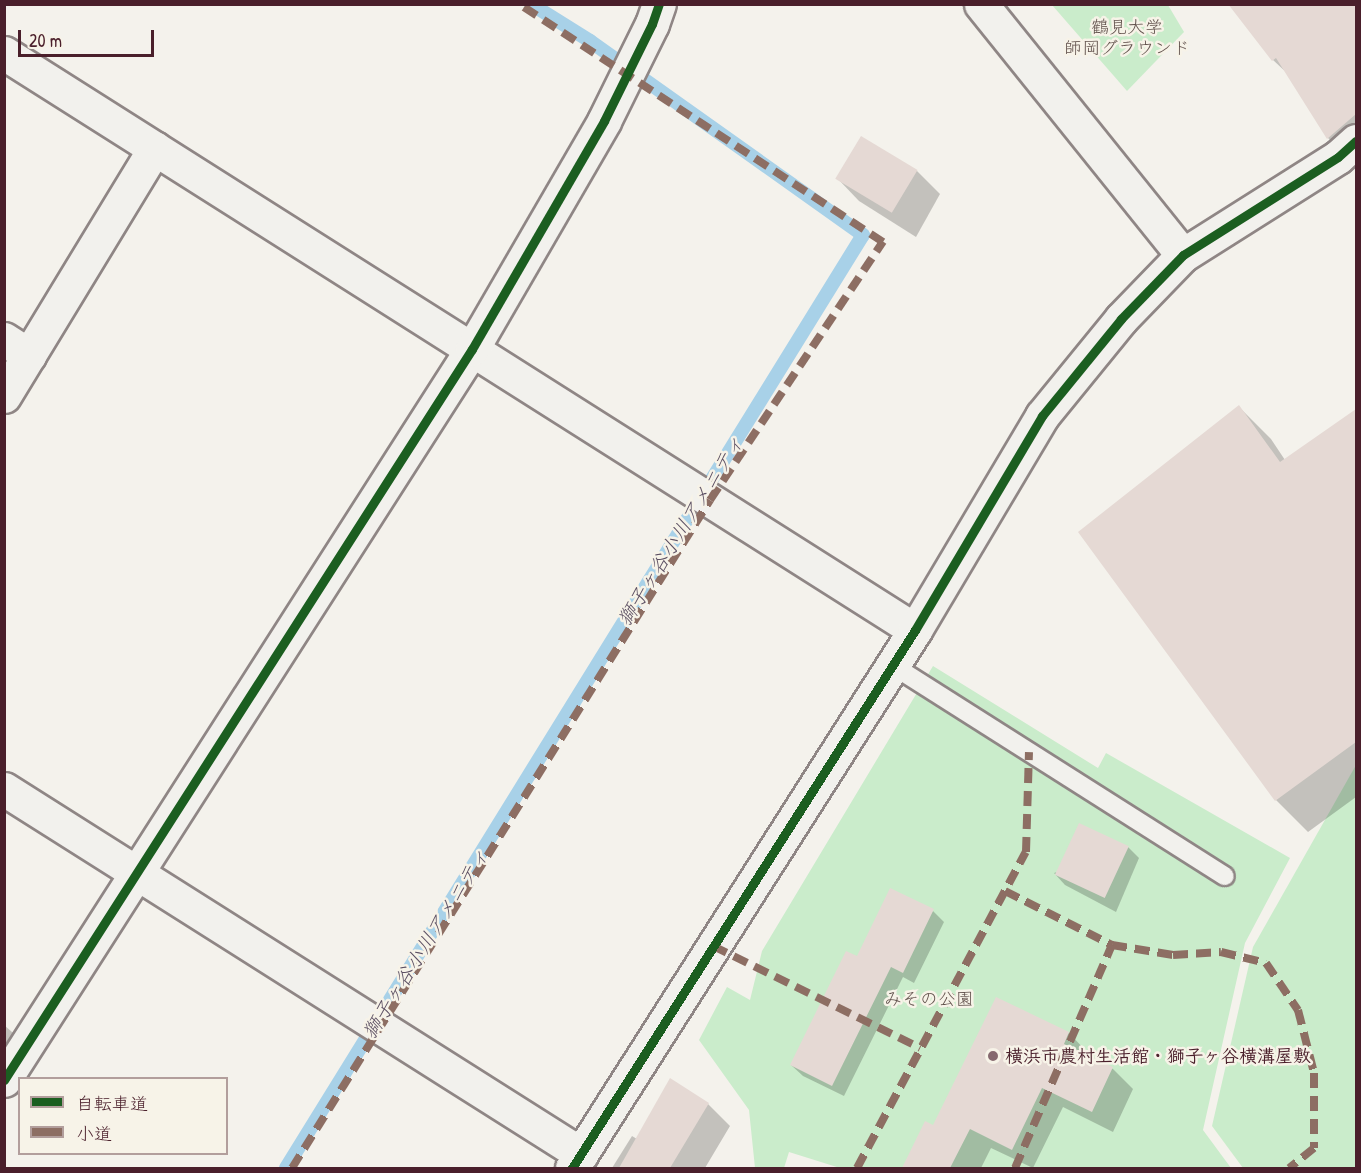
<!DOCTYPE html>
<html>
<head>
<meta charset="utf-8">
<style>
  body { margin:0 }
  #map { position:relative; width:1361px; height:1173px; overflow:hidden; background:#f4f2ec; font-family:"Patrick Hand","Klee One",sans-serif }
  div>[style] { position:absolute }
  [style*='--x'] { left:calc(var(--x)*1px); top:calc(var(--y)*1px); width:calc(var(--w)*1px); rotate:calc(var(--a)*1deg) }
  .green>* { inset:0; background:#caeccb }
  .shadow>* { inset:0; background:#0003 }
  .stream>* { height:14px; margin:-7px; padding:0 7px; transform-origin:7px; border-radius:7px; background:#a8d1e8 }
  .building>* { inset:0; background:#e5d9d4; transform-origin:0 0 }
  .roads { filter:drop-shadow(2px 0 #8f8685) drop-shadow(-2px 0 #8f8685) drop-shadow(0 2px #8f8685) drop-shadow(0 -2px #8f8685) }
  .service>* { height:18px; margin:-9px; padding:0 9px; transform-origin:9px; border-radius:9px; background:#f2f1ed }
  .minor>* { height:33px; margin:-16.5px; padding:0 16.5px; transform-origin:16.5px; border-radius:16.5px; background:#f2f1ed }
  .quiet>* { height:8px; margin-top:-4px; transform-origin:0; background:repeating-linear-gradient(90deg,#8d6e63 0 15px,transparent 0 23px) }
  .cycleway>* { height:9px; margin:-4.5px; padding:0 4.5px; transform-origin:4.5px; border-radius:4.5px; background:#1b5e20 }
  .dots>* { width:16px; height:16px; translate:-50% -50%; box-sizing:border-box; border:3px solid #f7f3e8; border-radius:50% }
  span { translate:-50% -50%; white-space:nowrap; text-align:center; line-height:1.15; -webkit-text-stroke:5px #f7f3e8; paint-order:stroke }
  .park-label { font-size:18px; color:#61514c }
  .poi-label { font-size:18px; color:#4a1f2b; font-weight:700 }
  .left { translate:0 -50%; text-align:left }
  .water-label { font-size:20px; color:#5c5063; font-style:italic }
  .frame { position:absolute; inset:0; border:6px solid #4a1f2b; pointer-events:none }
  .legend { position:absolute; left:18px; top:1077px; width:210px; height:78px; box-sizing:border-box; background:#f7f3e8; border:2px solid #b29e9c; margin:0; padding:8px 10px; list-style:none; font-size:18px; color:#4a1f2b }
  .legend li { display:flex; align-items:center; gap:12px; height:30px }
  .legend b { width:30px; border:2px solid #b29e9c }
  .scale { position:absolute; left:18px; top:30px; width:136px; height:27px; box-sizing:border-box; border:3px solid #4a1f2b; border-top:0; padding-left:8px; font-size:18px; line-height:21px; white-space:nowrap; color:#4a1f2b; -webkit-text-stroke:4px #f7f3e8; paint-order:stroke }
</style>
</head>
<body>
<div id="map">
  <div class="green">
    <div style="clip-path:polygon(1052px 5px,1168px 5px,1184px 32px,1127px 91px)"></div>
    <div style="clip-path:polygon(933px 666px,1098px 768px,1106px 753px,1290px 858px,1245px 943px,1203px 1130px,1231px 1168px,840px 1168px,789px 1152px,784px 1168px,755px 1168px,749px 1110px,699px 1040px,727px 987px,750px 1000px,762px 951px)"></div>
    <div style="clip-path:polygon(1356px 765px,1356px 1168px,1243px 1168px,1212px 1126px,1253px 947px)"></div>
  </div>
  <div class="shadow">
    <div style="clip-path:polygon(1249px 4px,1356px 4px,1356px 155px,1350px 160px,1328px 138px,1288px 74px,1273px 60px)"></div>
    <div style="clip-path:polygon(862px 138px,917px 171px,940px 194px,916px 237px,859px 201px,837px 178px)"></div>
    <div style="clip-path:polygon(1239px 407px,1271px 439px,1285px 460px,1356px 411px,1356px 517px,1337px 532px,1356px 559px,1356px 797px,1308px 832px,1276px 800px)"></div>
    <div style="clip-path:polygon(1128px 847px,1139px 858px,1116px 912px,1065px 885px,1054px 873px)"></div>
    <div style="clip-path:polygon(933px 911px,944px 922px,914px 983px,903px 977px,844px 1096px,803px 1076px,791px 1065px,857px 958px)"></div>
    <div style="clip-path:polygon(4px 1025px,36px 1053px,4px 1069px)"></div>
    <div style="clip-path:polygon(1069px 1033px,1089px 1054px,1088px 1057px,1113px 1069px,1133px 1089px,1113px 1132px,1063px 1107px,1033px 1168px,991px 1148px,981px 1168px,903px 1168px,926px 1123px,934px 1127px)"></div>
    <div style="clip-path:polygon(708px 1104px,730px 1126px,705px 1168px,612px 1168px,632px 1136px,637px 1139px)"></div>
  </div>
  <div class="stream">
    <div style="--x:286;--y:1168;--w:1097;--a:-58.27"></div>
    <div style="--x:863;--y:235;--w:335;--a:-144.6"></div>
    <div style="--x:590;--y:41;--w:70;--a:-147.9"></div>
  </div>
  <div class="building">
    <div style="clip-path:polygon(1228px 4px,1356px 4px,1356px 114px,1327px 139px,1276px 58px,1272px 61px)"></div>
    <div style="left:861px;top:136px;width:66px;height:50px;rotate:31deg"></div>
    <div style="clip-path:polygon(1239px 405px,1280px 462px,1356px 409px,1356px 742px,1275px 801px,1078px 532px)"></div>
    <div style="left:1079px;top:823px;width:55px;height:57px;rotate:25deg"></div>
    <div style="clip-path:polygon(890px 888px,934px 909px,903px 973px,891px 967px,832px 1086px,790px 1065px,846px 951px,857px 956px)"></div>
    <div style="clip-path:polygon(996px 997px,1069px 1032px,1064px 1044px,1113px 1067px,1092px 1112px,1042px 1088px,1012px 1150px,970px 1129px,950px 1168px,902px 1168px,925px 1121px,933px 1125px)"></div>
    <div style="clip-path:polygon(670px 1078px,709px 1103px,670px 1168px,619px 1168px)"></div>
  </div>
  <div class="roads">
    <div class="service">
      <div style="--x:892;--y:665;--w:394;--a:32.4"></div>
    </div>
    <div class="minor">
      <div style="--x:981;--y:4;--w:322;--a:51.2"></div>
      <div style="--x:4;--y:53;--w:1078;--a:32.35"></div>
      <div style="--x:4;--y:339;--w:30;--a:33"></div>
      <div style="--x:4;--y:396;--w:290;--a:-58.7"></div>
      <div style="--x:4;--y:789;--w:683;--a:32.32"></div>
      <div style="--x:4;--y:1080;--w:868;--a:-57.37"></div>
      <div style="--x:472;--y:349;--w:263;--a:-59.9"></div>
      <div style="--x:604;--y:121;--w:108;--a:-63.7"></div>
      <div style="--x:652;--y:24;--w:21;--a:-71"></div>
      <div style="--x:572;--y:1168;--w:638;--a:-57.48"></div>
      <div style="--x:915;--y:630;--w:249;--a:-59.3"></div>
      <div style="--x:1042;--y:416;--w:125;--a:-50.8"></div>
      <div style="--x:1121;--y:319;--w:89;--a:-45.9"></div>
      <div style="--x:1183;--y:255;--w:183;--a:-32.3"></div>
      <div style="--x:1338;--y:157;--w:24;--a:-42"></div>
    </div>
  </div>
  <div class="quiet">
    <div style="--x:1005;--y:891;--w:120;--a:26.8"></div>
    <div style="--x:1112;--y:945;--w:62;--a:9.3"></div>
    <div style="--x:1173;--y:955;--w:48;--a:-3.6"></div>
    <div style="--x:1221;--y:952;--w:46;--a:13.7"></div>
    <div style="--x:1266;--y:963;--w:57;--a:55.8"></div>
    <div style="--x:1298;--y:1010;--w:65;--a:75.7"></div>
    <div style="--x:1314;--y:1073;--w:75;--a:90"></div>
    <div style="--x:1314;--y:1148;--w:32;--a:141"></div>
    <div style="--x:713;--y:946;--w:231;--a:26.2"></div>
    <div style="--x:292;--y:1168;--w:788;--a:-57.96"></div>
    <div style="--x:710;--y:500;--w:311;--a:-56.2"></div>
    <div style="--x:883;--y:242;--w:435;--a:-146.8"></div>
    <div style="--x:857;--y:1168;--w:358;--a:-61.9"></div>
    <div style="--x:1026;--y:852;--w:100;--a:-88.3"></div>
    <div style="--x:1015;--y:1168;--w:243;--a:-66.5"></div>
  </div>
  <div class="cycleway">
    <div style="--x:4;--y:1080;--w:868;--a:-57.37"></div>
    <div style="--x:472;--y:349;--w:263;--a:-59.9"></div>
    <div style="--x:604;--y:121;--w:108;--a:-63.7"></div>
    <div style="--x:652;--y:24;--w:21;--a:-71"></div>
    <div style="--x:572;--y:1168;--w:638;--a:-57.48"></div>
    <div style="--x:915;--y:630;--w:249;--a:-59.3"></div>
    <div style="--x:1042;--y:416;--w:125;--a:-50.8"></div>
    <div style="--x:1121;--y:319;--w:89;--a:-45.9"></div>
    <div style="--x:1183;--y:255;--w:183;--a:-32.3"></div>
    <div style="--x:1338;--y:157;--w:24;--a:-42"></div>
  </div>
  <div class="dots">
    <div style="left:993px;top:1056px;background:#86696f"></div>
  </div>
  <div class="park-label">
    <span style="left:1127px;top:38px">鶴見大学<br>師岡グラウンド</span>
    <span style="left:929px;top:999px">みその公園</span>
  </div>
  <div class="poi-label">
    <span class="left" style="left:1005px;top:1056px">横浜市農村生活館・獅子ヶ谷横溝屋敷</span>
  </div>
  <div class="water-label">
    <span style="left:680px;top:530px;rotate:-58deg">獅子ヶ谷小川アメニティ</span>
    <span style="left:425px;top:943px;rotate:-58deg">獅子ヶ谷小川アメニティ</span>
  </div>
  <div class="frame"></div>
  <ul class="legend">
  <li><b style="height:8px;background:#1b5e20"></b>自転車道</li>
  <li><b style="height:8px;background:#8d6e63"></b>小道</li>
  </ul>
  <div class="scale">20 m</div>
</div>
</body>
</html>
